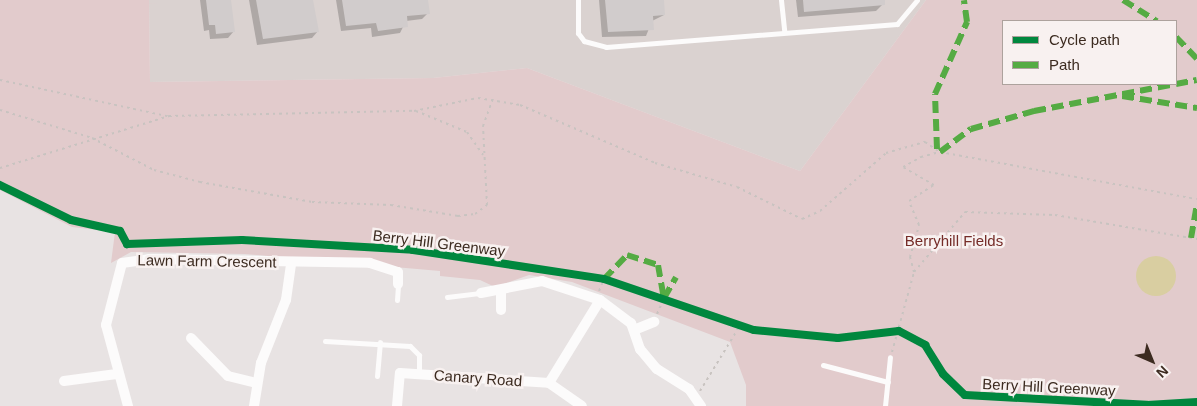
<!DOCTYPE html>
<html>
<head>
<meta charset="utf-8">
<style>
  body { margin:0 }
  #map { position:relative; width:1197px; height:406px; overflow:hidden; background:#e8e3e3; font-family:Helvetica,sans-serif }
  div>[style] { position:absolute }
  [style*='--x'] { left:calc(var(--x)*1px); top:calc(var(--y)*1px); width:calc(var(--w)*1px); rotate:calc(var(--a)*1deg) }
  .built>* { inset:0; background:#dad2d0 }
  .green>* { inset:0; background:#e2cbcc }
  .water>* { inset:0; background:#d9cea1 }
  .round { border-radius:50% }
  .shadow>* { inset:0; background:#0003 }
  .building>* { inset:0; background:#d1cccc }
  .path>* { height:2px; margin-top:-1px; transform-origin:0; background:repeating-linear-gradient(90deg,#c8c3c0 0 2.5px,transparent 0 6.5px) }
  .service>* { height:5px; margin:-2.5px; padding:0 2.5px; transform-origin:2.5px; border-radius:2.5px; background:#fcfbfb }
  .minor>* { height:10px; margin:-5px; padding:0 5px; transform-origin:5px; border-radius:5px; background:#fcfbfb }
  .quiet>* { height:6px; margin-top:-3px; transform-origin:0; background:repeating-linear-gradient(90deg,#55ab43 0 12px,transparent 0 18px) }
  .cycleway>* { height:8px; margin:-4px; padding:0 4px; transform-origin:4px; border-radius:4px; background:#00873e }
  span { translate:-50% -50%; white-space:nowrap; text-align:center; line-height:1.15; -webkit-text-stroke:5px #f8f1f0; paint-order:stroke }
  .park-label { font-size:15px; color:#752c28 }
  .street-label { font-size:15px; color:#3c2b20 }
  .legend { position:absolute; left:1002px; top:20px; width:175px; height:65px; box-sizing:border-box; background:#f8f1f0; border:1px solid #ada29d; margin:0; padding:6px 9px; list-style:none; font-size:15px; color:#3c2b20 }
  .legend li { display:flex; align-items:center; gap:10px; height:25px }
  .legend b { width:25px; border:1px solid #ada29d }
  .north { position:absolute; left:1127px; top:336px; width:50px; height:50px; -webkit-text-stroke:4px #f8f1f0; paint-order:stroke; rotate:136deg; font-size:14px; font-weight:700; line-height:20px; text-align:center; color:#3c2b20 }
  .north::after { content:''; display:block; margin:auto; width:18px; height:22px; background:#3c2b20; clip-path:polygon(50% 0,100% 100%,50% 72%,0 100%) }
</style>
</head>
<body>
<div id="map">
  <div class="built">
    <div style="clip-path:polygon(149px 0,926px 0,800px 171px,527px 68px,433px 78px,150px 82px)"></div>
  </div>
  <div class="green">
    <div style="clip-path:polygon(evenodd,0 0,149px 0,150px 82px,433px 78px,527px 68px,800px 171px,926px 0,1197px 0,1197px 406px,746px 406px,746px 385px,730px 342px,572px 282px,529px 275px,495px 287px,480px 280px,440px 276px,440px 271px,245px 254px,131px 252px,111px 263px,115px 232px,72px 227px,0 190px,0 0,1003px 21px,1176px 21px,1176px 84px,1003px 84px,1003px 21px)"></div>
  </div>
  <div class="water">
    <div class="round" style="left:1136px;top:256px;width:40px;height:40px"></div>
  </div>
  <div class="shadow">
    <div style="clip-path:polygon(200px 0,230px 0,234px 31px,228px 38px,210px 39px,209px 30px,204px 31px)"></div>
    <div style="clip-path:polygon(249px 0,312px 0,318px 31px,312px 38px,257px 45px)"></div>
    <div style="clip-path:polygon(336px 0,426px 0,428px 13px,422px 19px,406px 21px,400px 33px,372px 37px,371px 28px,341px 31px)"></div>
    <div style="clip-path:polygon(599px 0,663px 0,664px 15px,652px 21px,646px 36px,602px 37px)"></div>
    <div style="clip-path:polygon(796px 0,881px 0,882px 5px,876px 11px,798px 17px)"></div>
  </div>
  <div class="building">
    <div style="clip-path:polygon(206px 0,231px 0,235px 32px,216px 34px,215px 25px,209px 25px)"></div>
    <div style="clip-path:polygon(256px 0,313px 0,319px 32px,263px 39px)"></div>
    <div style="clip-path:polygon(342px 0,428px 0,430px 14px,407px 16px,408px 27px,378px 31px,376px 23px,346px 26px)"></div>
    <div style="clip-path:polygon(605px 0,664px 0,665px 15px,653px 16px,654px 30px,608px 32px)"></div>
    <div style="clip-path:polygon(803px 0,885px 0,885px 5px,804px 12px)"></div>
  </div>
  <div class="path">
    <div style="--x:0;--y:80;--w:171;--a:12.2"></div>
    <div style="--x:0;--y:110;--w:96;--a:16.9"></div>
    <div style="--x:92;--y:138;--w:70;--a:27.3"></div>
    <div style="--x:154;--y:170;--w:48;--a:14.6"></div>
    <div style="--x:200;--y:182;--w:114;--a:10.1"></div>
    <div style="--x:312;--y:202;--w:79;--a:2.2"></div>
    <div style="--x:391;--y:205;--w:68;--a:9.3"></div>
    <div style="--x:458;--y:216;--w:17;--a:-7"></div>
    <div style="--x:475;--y:214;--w:15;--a:-37"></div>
    <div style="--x:487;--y:205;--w:79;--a:-92.9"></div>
    <div style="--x:483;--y:126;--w:29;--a:-70"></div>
    <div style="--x:416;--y:111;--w:55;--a:22.4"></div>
    <div style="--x:467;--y:132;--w:28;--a:55"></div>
    <div style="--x:0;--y:168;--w:177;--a:-17.1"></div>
    <div style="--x:169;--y:116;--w:245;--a:-1.2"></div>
    <div style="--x:414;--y:111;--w:65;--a:-11.5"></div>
    <div style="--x:478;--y:98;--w:43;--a:9.5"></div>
    <div style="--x:520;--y:105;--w:147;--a:23.2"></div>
    <div style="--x:655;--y:163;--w:85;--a:16.3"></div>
    <div style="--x:737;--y:187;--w:72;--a:26.2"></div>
    <div style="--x:802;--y:219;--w:20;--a:-24"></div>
    <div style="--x:820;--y:211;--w:88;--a:-41.3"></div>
    <div style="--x:886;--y:153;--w:41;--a:-15.8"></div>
    <div style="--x:925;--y:142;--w:18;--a:34"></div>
    <div style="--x:914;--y:272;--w:16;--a:-105"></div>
    <div style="--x:910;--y:257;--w:33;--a:-74"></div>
    <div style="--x:919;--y:225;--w:26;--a:-113"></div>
    <div style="--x:909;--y:201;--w:30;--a:-33"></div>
    <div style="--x:934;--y:185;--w:36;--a:-150"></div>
    <div style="--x:903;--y:167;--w:21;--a:-29"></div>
    <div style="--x:921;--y:157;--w:20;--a:-15"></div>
    <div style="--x:940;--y:152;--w:261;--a:10.4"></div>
    <div style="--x:599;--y:291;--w:13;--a:-67"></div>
    <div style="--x:657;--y:314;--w:17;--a:-66"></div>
    <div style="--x:892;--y:352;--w:83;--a:-74.6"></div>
    <div style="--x:914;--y:272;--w:79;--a:-49.6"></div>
    <div style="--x:965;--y:212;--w:90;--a:1.9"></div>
    <div style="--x:1055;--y:215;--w:144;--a:9.6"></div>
    <div style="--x:700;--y:391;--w:75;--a:-58.6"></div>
    <div style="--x:1147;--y:405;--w:1;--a:45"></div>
    <div style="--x:1184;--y:406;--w:5;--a:-53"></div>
  </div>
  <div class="service">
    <div style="--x:578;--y:0;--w:33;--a:90"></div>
    <div style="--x:578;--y:33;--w:10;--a:53"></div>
    <div style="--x:584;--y:41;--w:23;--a:15"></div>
    <div style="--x:606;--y:47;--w:292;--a:-4.5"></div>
    <div style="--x:897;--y:24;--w:31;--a:-50"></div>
    <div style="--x:781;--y:0;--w:31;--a:84"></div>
    <div style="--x:447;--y:297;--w:34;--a:-7"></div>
    <div style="--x:397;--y:300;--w:16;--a:-86"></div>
    <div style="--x:325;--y:341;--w:85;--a:3.4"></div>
    <div style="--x:410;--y:346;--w:13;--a:45"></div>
    <div style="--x:419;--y:355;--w:19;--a:90"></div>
    <div style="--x:823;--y:365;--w:67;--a:14.7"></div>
    <div style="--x:377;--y:376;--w:34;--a:-85"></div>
    <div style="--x:885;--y:406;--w:49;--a:-84.2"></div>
  </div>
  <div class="minor">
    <div style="--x:481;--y:293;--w:62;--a:-11.1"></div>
    <div style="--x:542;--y:281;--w:61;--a:18.1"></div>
    <div style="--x:501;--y:310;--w:19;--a:-90"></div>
    <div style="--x:634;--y:330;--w:22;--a:-22"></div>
    <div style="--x:191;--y:338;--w:53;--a:45.8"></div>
    <div style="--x:228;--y:376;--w:30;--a:14"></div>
    <div style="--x:64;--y:381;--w:53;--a:-7.5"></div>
    <div style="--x:549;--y:383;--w:97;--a:-58.4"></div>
    <div style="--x:600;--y:300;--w:39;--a:37"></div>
    <div style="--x:631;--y:323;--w:28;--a:71"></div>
    <div style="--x:640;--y:349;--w:26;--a:50"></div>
    <div style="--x:657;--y:369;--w:38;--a:32"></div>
    <div style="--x:689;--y:389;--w:21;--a:55"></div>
    <div style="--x:128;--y:406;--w:84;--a:-105.2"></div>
    <div style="--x:106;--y:325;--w:64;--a:-75.5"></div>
    <div style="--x:122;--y:263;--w:27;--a:-8"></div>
    <div style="--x:149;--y:259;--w:221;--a:1"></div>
    <div style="--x:370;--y:263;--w:29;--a:18"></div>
    <div style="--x:398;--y:272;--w:12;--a:90"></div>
    <div style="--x:254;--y:406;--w:44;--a:-80.8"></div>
    <div style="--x:261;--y:363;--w:68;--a:-68.4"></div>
    <div style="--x:286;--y:300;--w:37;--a:-82"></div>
    <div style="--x:397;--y:406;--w:33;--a:-85"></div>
    <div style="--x:400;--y:373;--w:149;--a:3.8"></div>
    <div style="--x:549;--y:383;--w:40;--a:34.9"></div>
  </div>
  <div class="quiet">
    <div style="--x:1123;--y:0;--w:40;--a:32"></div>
    <div style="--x:1176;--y:37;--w:30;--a:46"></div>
    <div style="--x:1176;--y:84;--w:21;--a:-11"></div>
    <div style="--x:1122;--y:96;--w:76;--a:9.1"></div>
    <div style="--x:937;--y:149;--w:55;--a:-92.1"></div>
    <div style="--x:935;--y:94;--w:79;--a:-66"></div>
    <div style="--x:967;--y:22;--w:22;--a:-98"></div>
    <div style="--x:940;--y:152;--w:39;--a:-37"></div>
    <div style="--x:971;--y:129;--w:66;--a:-15.9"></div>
    <div style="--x:1034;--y:111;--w:144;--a:-10.8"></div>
    <div style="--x:1191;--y:238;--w:34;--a:-80"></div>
    <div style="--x:604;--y:279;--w:33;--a:-46"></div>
    <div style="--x:627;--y:255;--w:33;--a:18"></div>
    <div style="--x:658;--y:265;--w:34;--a:80"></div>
    <div style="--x:664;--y:298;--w:24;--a:-60"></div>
  </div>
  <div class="cycleway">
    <div style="--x:0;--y:185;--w:79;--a:26.2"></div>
    <div style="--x:71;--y:220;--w:50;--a:12.7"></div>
    <div style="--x:120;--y:231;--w:15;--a:62"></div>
    <div style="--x:127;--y:244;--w:115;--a:-2"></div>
    <div style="--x:242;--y:240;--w:171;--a:3.3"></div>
    <div style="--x:413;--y:250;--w:193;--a:8.6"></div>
    <div style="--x:604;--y:279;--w:158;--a:18.8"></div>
    <div style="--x:754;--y:330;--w:84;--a:5.4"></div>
    <div style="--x:838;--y:338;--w:61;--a:-6.5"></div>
    <div style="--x:899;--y:331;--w:30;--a:28"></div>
    <div style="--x:925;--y:345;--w:34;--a:58"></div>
    <div style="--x:943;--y:374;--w:30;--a:44"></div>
    <div style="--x:965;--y:395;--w:182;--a:3.1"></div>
    <div style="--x:1147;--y:405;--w:50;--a:-3.4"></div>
  </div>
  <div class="park-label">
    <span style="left:954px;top:241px">Berryhill Fields</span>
  </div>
  <div class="street-label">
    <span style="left:439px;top:243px;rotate:7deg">Berry Hill Greenway</span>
    <span style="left:207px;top:261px;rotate:1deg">Lawn Farm Crescent</span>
    <span style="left:478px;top:378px;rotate:4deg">Canary Road</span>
    <span style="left:1049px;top:387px;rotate:3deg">Berry Hill Greenway</span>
  </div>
  <ul class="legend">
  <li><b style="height:6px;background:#00873e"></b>Cycle path</li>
  <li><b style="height:6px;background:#55ab43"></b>Path</li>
  </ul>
  <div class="north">N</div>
</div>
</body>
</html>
